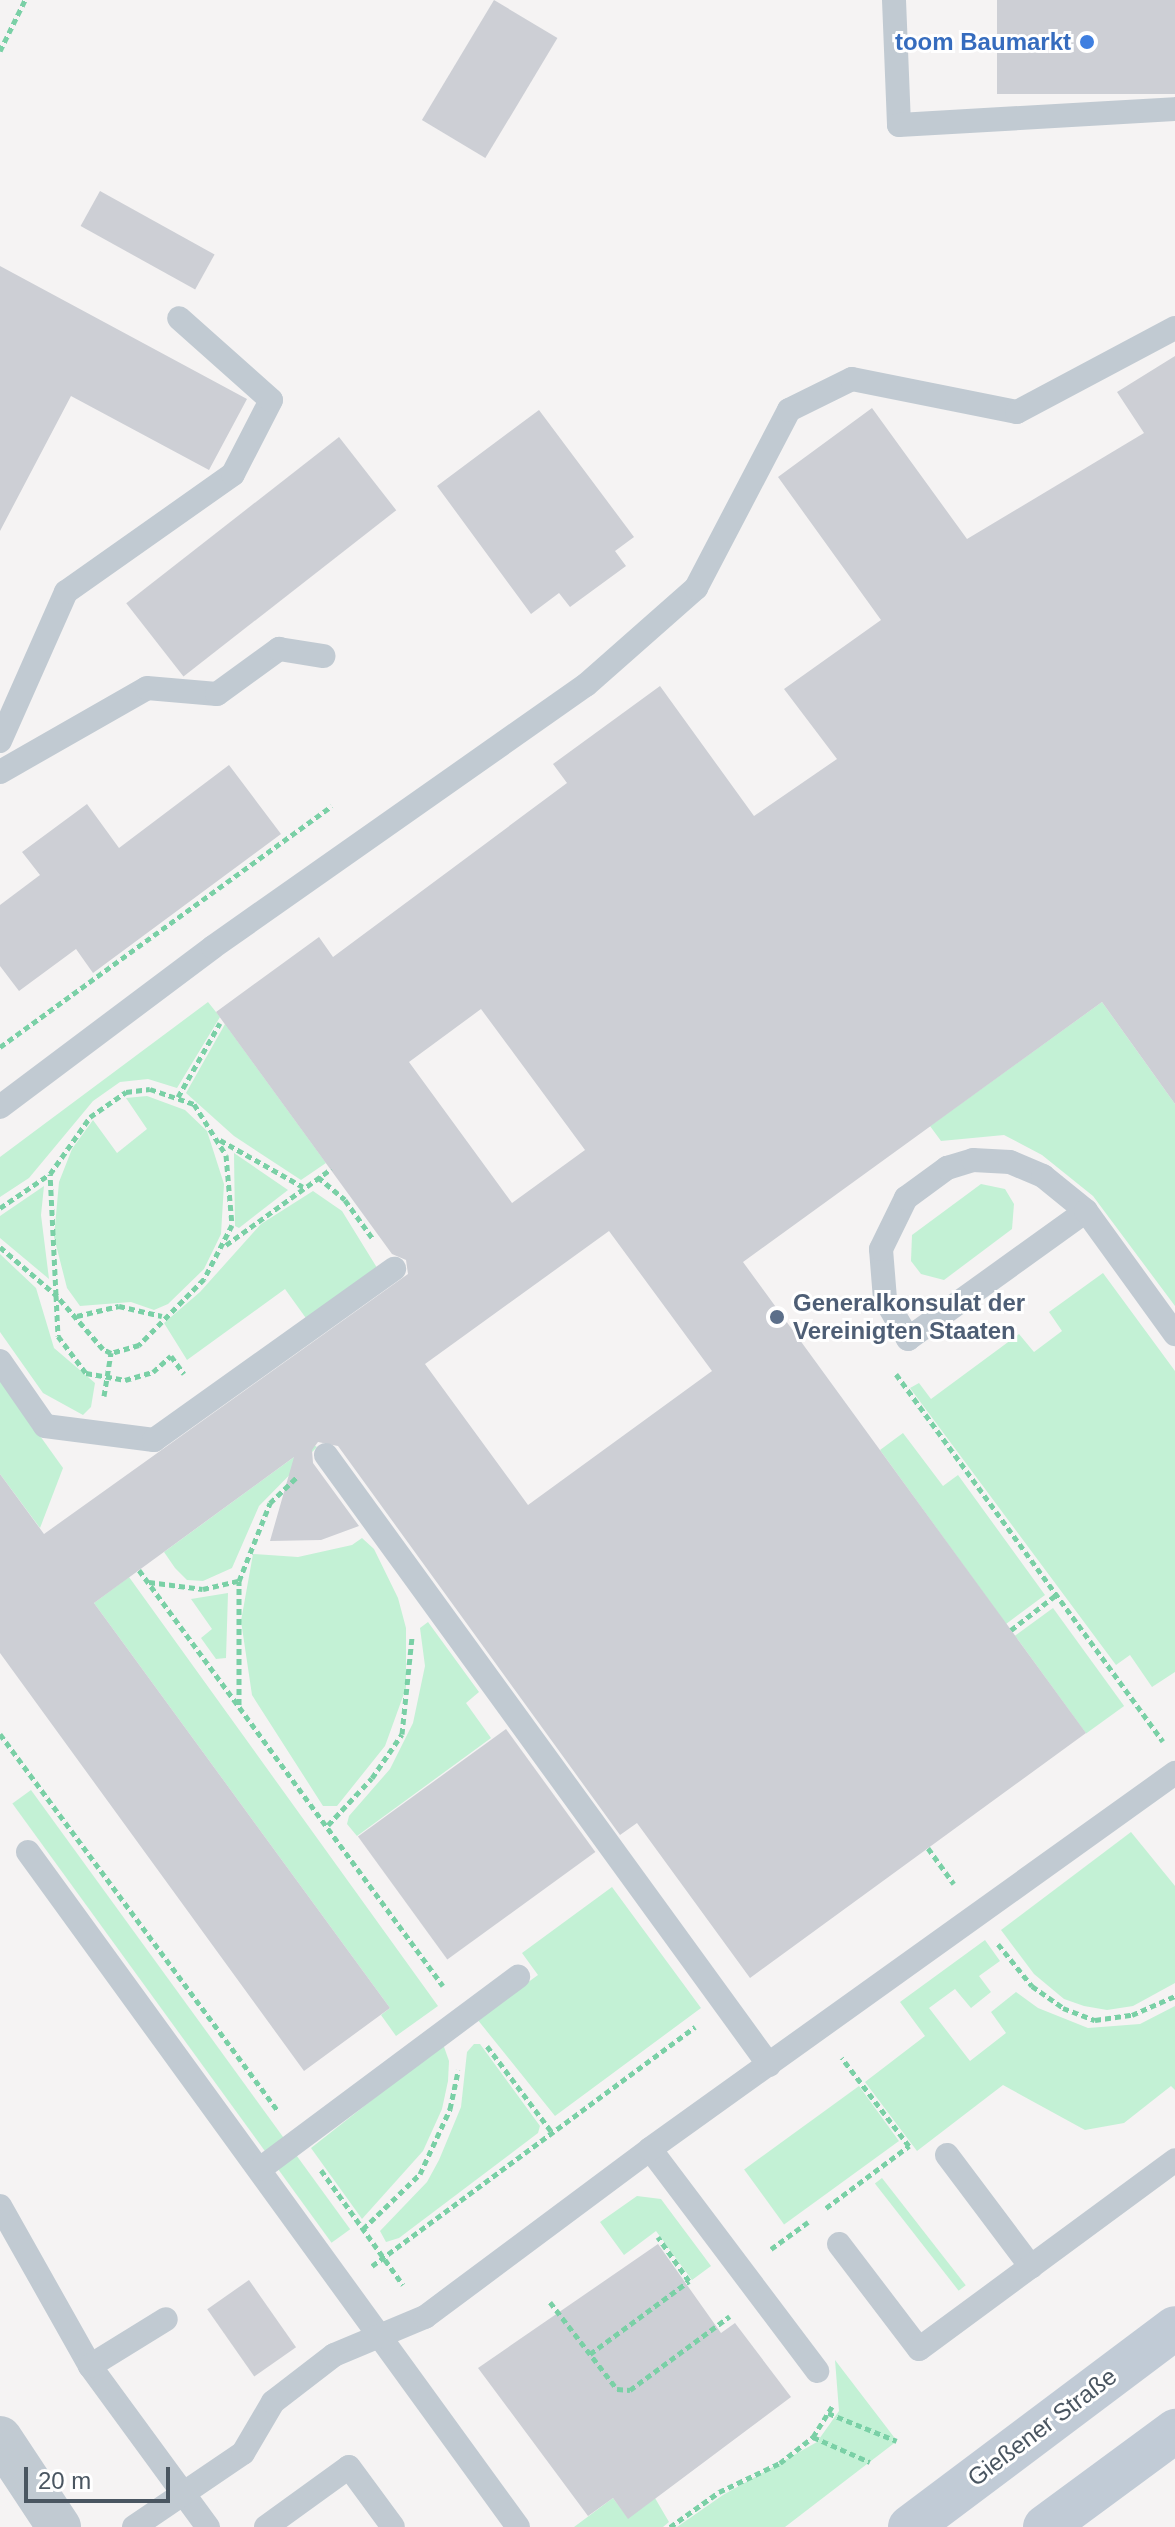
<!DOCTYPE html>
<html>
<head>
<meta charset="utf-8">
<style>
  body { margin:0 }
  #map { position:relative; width:1175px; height:2527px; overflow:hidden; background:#f5f3f3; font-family:Arial,sans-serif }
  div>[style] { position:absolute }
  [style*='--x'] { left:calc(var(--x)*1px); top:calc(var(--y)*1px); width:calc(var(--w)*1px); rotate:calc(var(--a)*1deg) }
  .green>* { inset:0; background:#c3f1d5; transform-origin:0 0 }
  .building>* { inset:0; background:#cdcfd5; transform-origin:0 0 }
  .path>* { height:5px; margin-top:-2.5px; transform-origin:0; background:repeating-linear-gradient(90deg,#7ad0a6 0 6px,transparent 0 10px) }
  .service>* { height:24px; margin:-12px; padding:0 12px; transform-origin:12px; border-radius:12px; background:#c1cad2 }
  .minor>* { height:44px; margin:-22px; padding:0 22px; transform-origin:22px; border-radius:22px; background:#c1cad2 }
  .secondary>* { height:44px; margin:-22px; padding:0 22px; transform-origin:22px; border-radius:22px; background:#c1cbd6 }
  .dots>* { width:22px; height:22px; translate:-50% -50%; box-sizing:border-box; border:4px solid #fff; border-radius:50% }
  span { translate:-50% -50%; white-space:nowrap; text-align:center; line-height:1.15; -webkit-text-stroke:6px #fff; paint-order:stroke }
  .shop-label { font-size:24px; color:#366cbe; font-weight:700 }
  .right { translate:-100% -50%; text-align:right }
  .service-label { font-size:24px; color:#4e5e75; font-weight:700 }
  .left { translate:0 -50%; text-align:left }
  .street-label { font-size:24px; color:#4a5661 }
  .scale { position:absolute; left:24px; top:2467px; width:146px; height:36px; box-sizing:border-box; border:4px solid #4a5661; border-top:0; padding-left:10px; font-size:24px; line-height:28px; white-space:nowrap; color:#4a5661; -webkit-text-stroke:6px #fff; paint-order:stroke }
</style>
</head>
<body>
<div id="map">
  <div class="green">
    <div style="clip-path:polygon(208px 1002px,220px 1017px,177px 1088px,148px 1079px,120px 1082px,93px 1101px,29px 1178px,0 1197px,0 1157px)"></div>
    <div style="clip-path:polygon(1102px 1002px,1175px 1104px,1175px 1306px,1093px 1196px,1042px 1155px,1004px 1135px,941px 1141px,930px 1126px)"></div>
    <div style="clip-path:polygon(225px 1024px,326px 1163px,301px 1180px,234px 1136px,186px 1093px)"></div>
    <div style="clip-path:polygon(147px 1096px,185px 1110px,207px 1131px,224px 1184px,221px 1234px,204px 1269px,168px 1304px,154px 1310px,131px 1302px,80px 1306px,67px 1288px,54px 1237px,59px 1182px,72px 1149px,93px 1120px,117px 1153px,147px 1129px,126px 1098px)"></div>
    <div style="clip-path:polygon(234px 1153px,288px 1190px,239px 1228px,235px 1226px)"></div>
    <div style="clip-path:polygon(981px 1184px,1005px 1189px,1014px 1204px,1012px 1229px,944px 1280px,921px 1274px,911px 1261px,912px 1235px)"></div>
    <div style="clip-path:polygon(44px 1186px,41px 1215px,49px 1279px,0 1238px,0 1216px)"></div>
    <div style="clip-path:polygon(313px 1191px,342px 1211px,379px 1271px,308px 1321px,285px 1289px,187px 1360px,164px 1323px,200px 1292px,261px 1224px)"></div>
    <div style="clip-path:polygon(0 1254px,36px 1288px,54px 1348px,95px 1383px,91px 1407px,83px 1415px,43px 1393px,0 1332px)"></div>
    <div style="clip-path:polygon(1103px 1273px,1175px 1371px,1175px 1672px,1152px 1687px,1130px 1655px,1116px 1665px,910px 1388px,919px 1383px,931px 1399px,1019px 1334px,1034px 1352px,1062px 1331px,1049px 1312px)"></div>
    <div style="clip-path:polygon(0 1380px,63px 1468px,40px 1528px,0 1474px)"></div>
    <div style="clip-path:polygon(903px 1433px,943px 1486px,958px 1475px,1045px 1595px,1006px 1624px,880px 1450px)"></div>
    <div style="clip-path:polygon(312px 1444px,317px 1447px,259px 1506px,232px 1568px,203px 1581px,187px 1580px,175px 1568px,164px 1552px)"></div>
    <div style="clip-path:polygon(362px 1538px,374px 1549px,398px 1598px,406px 1628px,406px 1688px,385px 1746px,337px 1806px,323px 1806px,252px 1695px,241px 1621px,253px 1554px,298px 1557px,352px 1545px)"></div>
    <div style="clip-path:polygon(129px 1577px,438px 2006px,396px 2036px,381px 2015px,390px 2008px,94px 1603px)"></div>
    <div style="clip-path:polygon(228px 1593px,226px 1658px,216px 1659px,201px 1638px,212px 1629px,191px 1599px)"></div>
    <div style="left:1053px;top:1608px;width:121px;height:47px;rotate:54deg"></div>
    <div style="clip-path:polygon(428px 1622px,479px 1692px,466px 1703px,491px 1738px,357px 1836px,347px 1824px,349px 1816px,390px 1769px,413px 1723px,425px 1666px,420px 1628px)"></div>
    <div style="left:31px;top:1790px;width:543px;height:23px;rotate:54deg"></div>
    <div style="clip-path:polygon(1131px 1832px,1175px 1886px,1175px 1983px,1133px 2006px,1107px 2010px,1084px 2006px,1064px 1999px,1034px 1974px,1001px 1930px)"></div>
    <div style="clip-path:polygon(612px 1887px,701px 2008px,555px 2116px,477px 2019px,538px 1975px,522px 1953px)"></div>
    <div style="clip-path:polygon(985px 1940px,1000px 1961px,979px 1976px,991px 1992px,971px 2008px,955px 1989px,929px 2008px,970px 2061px,1006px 2033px,991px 2012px,1016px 1992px,1038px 2008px,1088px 2028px,1140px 2024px,1175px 2006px,1175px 2090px,1171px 2086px,1124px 2123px,1085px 2130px,1003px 2085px,917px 2151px,865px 2082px,925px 2036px,900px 2002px)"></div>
    <div style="clip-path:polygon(443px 2044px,449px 2061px,448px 2081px,442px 2109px,423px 2151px,362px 2219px,311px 2148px)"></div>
    <div style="clip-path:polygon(474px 2044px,480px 2044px,540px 2126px,538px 2133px,399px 2238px,386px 2242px,380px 2231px,427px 2182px,439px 2160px,461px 2107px,467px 2052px)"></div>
    <div style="left:859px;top:2086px;width:68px;height:142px;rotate:54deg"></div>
    <div style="left:882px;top:2178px;width:136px;height:9px;rotate:52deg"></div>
    <div style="clip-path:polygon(637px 2196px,661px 2199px,711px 2266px,692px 2280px,656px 2231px,624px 2255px,600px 2222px)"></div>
    <div style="clip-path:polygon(835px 2360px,897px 2441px,785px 2527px,677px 2527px,723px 2495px,817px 2442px,839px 2411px)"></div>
    <div style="clip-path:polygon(613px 2498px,628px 2518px,655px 2498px,669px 2522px,663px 2527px,574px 2527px)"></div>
  </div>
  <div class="building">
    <div style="left:494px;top:0;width:74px;height:140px;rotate:31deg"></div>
    <div style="left:997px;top:0;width:178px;height:94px"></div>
    <div style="left:100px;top:191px;width:131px;height:40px;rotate:29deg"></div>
    <div style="clip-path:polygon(0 266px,247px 399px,209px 470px,71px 396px,0 531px)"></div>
    <div style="clip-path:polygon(evenodd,1175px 356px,1175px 1104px,1102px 1002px,743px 1262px,1086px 1733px,750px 1978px,637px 1823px,620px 1835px,338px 1446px,318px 1442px,312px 1450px,313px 1463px,359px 1526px,321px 1540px,270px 1541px,294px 1457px,94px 1603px,390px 2008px,304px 2071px,0 1653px,0 1474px,44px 1534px,408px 1274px,406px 1260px,392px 1254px,216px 1012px,319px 937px,333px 957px,567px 783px,553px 764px,660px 686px,754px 816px,837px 759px,784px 689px,881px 620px,778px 477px,872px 408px,967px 539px,1144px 433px,1117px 392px,1175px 356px,481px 1009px,585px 1150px,512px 1203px,409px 1062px,481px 1009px,1175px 356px,609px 1231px,712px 1371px,528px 1505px,425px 1364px,609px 1231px)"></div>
    <div style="clip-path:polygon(539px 410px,634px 537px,615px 551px,626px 566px,570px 607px,559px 593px,531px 614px,437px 486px)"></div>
    <div style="left:339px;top:437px;width:93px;height:270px;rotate:52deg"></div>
    <div style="clip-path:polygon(229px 765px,281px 834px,93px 973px,76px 949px,19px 991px,0 966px,0 905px,40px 875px,22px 852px,87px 804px,119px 848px)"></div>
    <div style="left:506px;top:1729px;width:152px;height:183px;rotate:54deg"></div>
    <div style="clip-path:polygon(658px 2244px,721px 2333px,735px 2323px,791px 2397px,628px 2519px,613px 2498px,588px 2516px,478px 2368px)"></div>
    <div style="left:249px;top:2280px;width:82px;height:51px;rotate:55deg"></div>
  </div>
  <div class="path">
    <div style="--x:0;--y:51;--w:57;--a:-63.9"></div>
    <div style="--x:0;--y:1047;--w:410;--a:-36"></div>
    <div style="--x:178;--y:1097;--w:85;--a:-60.4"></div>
    <div style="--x:220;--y:1140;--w:95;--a:29.5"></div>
    <div style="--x:318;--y:1177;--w:35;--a:40"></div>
    <div style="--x:345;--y:1200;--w:48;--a:54.3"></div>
    <div style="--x:0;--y:1208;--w:60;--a:-34.2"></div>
    <div style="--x:50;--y:1174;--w:70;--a:-54.9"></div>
    <div style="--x:90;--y:1117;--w:44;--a:-34.8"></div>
    <div style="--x:126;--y:1092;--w:24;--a:-7"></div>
    <div style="--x:150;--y:1089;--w:46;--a:18.8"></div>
    <div style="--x:194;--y:1104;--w:60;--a:57.9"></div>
    <div style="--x:226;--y:1155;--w:70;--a:85.1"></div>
    <div style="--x:232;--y:1225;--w:61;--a:117.4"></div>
    <div style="--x:204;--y:1279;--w:93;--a:134.6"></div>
    <div style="--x:139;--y:1345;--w:29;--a:164"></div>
    <div style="--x:111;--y:1353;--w:9;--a:-153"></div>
    <div style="--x:103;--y:1349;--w:72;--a:-131"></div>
    <div style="--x:56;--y:1295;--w:121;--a:-92.8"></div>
    <div style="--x:226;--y:1245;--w:130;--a:-35.9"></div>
    <div style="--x:0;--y:1247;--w:74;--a:40.6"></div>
    <div style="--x:56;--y:1295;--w:41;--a:87.2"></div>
    <div style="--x:58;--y:1336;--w:46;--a:52.9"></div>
    <div style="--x:86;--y:1373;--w:40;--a:10"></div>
    <div style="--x:125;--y:1380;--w:29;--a:-16"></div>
    <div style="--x:153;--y:1372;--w:24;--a:-42"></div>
    <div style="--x:171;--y:1356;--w:22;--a:54"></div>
    <div style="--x:77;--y:1316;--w:43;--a:-13.4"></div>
    <div style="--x:119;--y:1306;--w:44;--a:13.1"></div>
    <div style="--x:896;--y:1374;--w:454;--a:54"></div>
    <div style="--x:104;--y:1396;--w:44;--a:-80.8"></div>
    <div style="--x:139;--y:1570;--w:515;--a:53.84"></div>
    <div style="--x:149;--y:1582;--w:54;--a:7.4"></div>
    <div style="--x:203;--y:1589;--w:36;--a:-13"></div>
    <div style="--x:1011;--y:1630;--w:57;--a:-37.9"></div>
    <div style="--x:239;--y:1705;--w:124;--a:-90"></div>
    <div style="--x:239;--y:1581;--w:84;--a:-68.3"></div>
    <div style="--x:270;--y:1503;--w:37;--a:-44"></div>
    <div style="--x:0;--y:1734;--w:467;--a:53.6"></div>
    <div style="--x:328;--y:1825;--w:64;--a:-46.9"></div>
    <div style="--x:372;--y:1778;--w:53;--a:-55.7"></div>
    <div style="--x:402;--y:1734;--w:97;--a:-84.1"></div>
    <div style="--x:928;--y:1848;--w:44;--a:54.2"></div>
    <div style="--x:998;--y:1944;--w:54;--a:51"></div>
    <div style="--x:1032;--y:1986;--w:38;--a:35"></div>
    <div style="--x:1063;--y:2008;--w:34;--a:21"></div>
    <div style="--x:1095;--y:2020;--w:37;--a:-8"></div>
    <div style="--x:1132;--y:2015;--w:47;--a:-23.8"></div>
    <div style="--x:487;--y:2046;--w:106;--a:53"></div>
    <div style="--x:321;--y:2170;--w:141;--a:54.5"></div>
    <div style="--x:826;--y:2208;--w:104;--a:-36.8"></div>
    <div style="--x:909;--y:2146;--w:111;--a:-127.3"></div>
    <div style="--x:363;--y:2229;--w:79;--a:-44"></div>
    <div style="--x:420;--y:2174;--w:72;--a:-65.2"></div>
    <div style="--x:450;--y:2109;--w:40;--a:-78"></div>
    <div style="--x:771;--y:2249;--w:46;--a:-36.1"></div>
    <div style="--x:372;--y:2266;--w:402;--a:-36.5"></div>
    <div style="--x:550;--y:2302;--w:110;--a:52.4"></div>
    <div style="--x:617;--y:2389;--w:13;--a:4"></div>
    <div style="--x:630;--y:2390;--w:124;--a:-36.5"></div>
    <div style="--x:590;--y:2354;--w:123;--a:-36.4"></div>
    <div style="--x:689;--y:2281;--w:54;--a:-125.2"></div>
    <div style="--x:828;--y:2413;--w:74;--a:22.1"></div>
    <div style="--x:813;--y:2437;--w:62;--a:23.7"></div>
    <div style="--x:670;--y:2527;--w:60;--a:-35.5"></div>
    <div style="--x:719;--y:2492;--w:68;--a:-25.4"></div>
    <div style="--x:780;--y:2463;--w:42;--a:-38.2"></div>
    <div style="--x:813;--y:2437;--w:36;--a:-58"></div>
  </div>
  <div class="service">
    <div style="--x:894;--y:0;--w:125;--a:87.7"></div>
    <div style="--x:899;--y:125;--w:276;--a:-3.3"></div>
    <div style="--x:0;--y:741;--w:163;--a:-66.1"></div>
    <div style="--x:66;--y:592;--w:204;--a:-35.2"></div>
    <div style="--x:233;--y:474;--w:83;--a:-62.8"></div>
    <div style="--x:271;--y:400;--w:123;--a:-138.3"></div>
    <div style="--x:0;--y:772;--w:169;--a:-29.7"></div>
    <div style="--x:147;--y:688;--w:70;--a:4.9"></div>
    <div style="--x:217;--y:694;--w:77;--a:-36"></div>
    <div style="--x:279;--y:649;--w:45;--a:9"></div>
    <div style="--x:0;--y:1107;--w:266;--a:-36.9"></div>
    <div style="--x:213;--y:947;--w:456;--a:-35.1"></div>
    <div style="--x:586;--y:685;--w:147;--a:-41.4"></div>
    <div style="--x:696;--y:588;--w:201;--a:-62.4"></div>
    <div style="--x:789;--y:410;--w:70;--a:-26.2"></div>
    <div style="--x:852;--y:379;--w:168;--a:11.3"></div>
    <div style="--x:1017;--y:412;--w:179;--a:-28"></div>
    <div style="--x:1086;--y:1211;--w:219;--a:144.3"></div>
    <div style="--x:908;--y:1339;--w:46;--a:-119.9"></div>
    <div style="--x:885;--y:1299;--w:50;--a:-94.6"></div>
    <div style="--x:881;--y:1249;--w:57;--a:-63.9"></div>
    <div style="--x:906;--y:1198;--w:51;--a:-36.2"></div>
    <div style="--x:947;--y:1168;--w:27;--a:-17"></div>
    <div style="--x:973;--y:1160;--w:37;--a:3"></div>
    <div style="--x:1010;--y:1162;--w:36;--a:23"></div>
    <div style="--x:1043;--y:1176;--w:55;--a:39.1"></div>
    <div style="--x:1086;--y:1211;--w:152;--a:54.1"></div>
    <div style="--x:0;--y:1361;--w:79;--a:55.3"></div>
    <div style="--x:45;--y:1426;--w:110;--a:7.3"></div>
    <div style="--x:154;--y:1440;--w:295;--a:-35.5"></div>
    <div style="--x:326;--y:1455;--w:754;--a:54.01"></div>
    <div style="--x:28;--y:1852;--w:834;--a:54.02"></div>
    <div style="--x:650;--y:2149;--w:278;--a:53"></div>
    <div style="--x:947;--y:2155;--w:140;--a:53.1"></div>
    <div style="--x:260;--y:2169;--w:322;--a:-36.7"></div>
    <div style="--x:0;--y:2206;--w:184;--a:60.6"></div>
    <div style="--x:90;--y:2366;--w:200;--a:53.8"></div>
    <div style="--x:839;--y:2244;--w:132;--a:52.7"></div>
    <div style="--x:919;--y:2349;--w:318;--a:-36.4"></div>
    <div style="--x:90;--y:2366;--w:89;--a:-31.7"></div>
    <div style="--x:134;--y:2527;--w:132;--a:-34.2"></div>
    <div style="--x:243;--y:2453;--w:59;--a:-59.5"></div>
    <div style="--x:273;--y:2402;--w:77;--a:-37.6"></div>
    <div style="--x:334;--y:2355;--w:99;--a:-22.7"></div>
    <div style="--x:425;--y:2317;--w:281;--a:-36.7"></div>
    <div style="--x:650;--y:2149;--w:646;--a:-35.61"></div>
    <div style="--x:266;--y:2527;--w:102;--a:-35.9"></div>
    <div style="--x:349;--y:2467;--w:74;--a:53.7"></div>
  </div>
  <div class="minor">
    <div style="--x:0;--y:2438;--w:107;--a:56.5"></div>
  </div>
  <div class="secondary">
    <div style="--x:910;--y:2527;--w:331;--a:-36.9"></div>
    <div style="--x:1045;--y:2527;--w:162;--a:-36.4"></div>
  </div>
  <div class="dots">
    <div style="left:1087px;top:42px;background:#3f7fe0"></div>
    <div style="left:777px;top:1317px;background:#5c6f8a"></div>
  </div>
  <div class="shop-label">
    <span class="right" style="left:1071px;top:42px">toom Baumarkt</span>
  </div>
  <div class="service-label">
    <span class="left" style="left:793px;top:1317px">Generalkonsulat der<br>Vereinigten Staaten</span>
  </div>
  <div class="street-label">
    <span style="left:1042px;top:2427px;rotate:-37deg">Gießener Straße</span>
  </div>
  <div class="scale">20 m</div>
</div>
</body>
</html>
